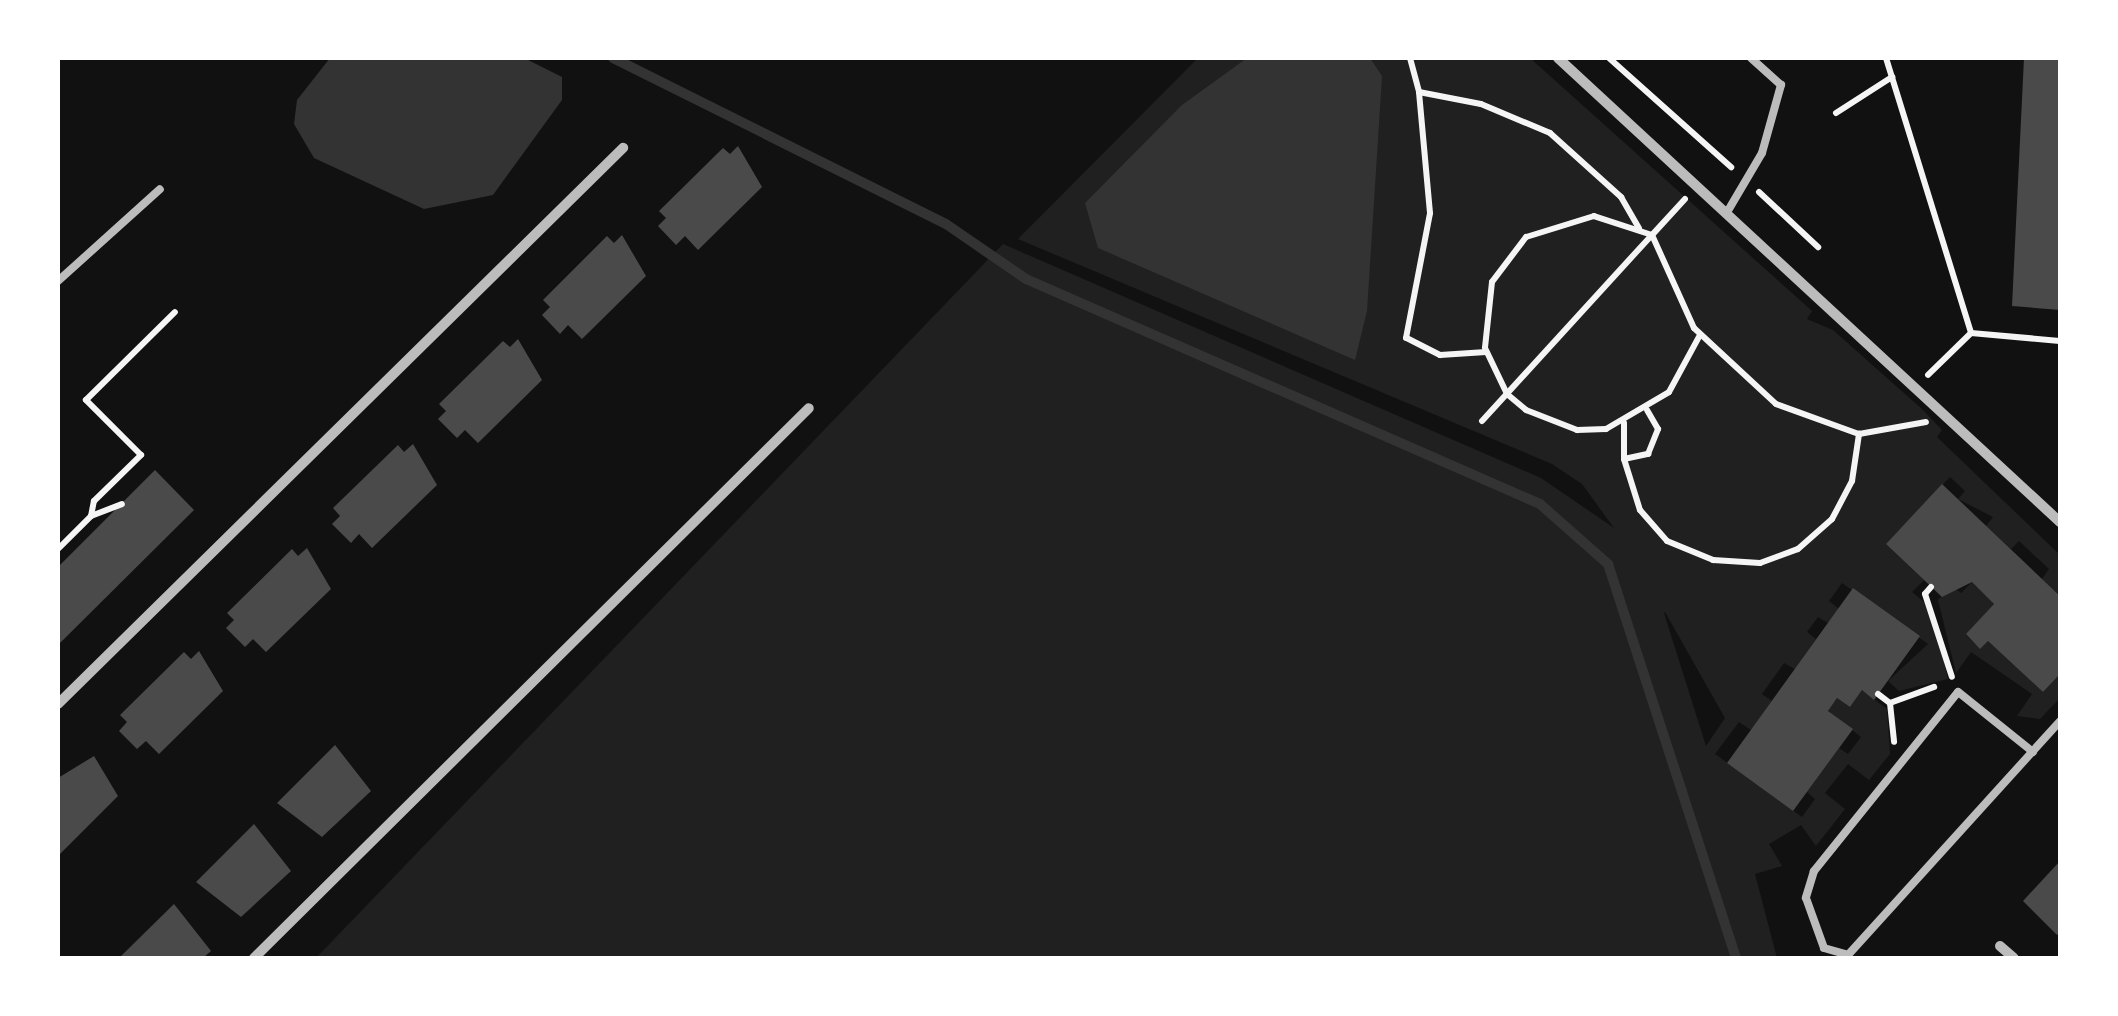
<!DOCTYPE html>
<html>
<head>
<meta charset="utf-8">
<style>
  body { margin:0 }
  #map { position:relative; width:2118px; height:1016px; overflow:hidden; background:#111; font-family:"Alegreya Sans",sans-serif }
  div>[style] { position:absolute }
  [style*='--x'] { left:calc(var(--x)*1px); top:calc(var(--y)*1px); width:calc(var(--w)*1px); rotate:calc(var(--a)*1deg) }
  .green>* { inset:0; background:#202020 }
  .water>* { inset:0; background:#333 }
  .stream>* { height:10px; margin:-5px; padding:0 5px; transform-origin:5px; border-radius:5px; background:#333 }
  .building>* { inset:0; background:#4a4a4a }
  .path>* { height:6px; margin:-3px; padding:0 3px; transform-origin:3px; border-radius:3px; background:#f5f5f5 }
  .service>* { height:8px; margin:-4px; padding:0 4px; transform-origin:4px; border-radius:4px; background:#bcbcbc }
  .minor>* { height:10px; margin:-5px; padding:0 5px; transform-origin:5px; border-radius:5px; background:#bcbcbc }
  span { translate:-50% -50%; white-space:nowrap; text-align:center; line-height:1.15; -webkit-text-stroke:8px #fff; paint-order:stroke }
  .frame { position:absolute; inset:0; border:60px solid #fff; pointer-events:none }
</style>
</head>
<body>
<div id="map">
  <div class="green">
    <div style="clip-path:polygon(evenodd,1198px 58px,1530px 58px,1812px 311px,1807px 319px,1833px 330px,1923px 410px,1942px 430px,1937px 437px,2060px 555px,2060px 596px,2042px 579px,2049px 569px,2019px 541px,2011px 549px,1986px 526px,1993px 517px,1958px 499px,1965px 491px,1950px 477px,1886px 544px,1924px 580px,1912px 592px,1931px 608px,1948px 679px,1899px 691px,1888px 681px,1928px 644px,1842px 583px,1829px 601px,1839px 609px,1828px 623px,1818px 617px,1807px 632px,1816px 639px,1795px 669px,1784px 663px,1762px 694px,1772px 701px,1751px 730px,1739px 722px,1715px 754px,1802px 817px,1815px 799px,1807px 792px,1839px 748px,1848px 754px,1861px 737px,1828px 711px,1837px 698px,1850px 707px,1862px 690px,1887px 709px,1890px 754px,1869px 780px,1848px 764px,1825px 793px,1845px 809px,1816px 846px,1801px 825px,1769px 844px,1782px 866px,1755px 874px,1777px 958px,316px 958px,1003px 244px,1541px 478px,1614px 528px,1582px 484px,1552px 464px,1018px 239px,1198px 58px,1665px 612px,1725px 718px,1706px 746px,1664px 613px,1665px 612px)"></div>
    <div style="clip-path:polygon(1972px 582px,1994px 604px,1966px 635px,1980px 648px,1988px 641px,2043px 692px,2060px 674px,2060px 698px,2040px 719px,2017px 716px,2032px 694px,1971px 652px,1956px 673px,1938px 600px,1951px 585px,1961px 593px)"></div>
  </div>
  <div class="water">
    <div style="clip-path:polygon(330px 58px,524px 58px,562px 77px,562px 100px,493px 195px,424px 209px,314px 158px,294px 124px,297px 100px)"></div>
    <div style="clip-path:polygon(1247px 58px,1370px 58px,1382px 76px,1367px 311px,1355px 360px,1098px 248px,1085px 203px,1182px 105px)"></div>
  </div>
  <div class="stream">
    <div style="--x:613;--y:58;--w:372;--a:26.5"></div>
    <div style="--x:946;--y:224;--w:97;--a:34.5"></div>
    <div style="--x:1026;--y:279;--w:561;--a:23.64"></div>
    <div style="--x:1540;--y:504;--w:91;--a:41.4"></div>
    <div style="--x:1608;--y:564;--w:414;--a:72"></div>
  </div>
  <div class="building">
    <div style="clip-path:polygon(2024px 58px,2060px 58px,2060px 310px,2012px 306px)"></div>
    <div style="clip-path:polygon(738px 146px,762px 187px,698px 250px,685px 236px,676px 245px,658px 226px,666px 218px,659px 211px,723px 148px,730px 154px)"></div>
    <div style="clip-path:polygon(622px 235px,646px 276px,582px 339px,568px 325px,560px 334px,542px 315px,550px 307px,543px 300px,607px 236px,614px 243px)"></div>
    <div style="clip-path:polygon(518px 339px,542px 380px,478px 443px,465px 430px,457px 438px,438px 419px,446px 411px,439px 404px,503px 341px,510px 347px)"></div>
    <div style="clip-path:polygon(413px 444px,437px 485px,372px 548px,359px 534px,351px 543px,332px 524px,340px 516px,333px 508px,398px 445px,404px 452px)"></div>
    <div style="clip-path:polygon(155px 470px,194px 510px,58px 645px,58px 567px)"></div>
    <div style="clip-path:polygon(1942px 484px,2060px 596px,2060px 674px,2043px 692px,1988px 641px,1980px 649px,1966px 634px,1994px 604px,1972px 582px,1942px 597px,1886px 544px)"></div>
    <div style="clip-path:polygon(307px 548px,331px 589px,266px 652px,253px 639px,245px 647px,226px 628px,234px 620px,227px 613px,292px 549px,298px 556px)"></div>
    <div style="clip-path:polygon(1853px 588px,1920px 636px,1874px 700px,1862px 690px,1850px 707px,1837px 698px,1828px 711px,1853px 729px,1793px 811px,1727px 763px)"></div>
    <div style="clip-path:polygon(199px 651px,223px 691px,159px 754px,146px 741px,137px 749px,119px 731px,127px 722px,120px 715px,184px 652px,191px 659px)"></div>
    <div style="clip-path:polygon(335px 745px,371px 791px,322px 837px,277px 803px)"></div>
    <div style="clip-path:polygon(94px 756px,118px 796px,58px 856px,58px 778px)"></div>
    <div style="clip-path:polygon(254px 824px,291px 871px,241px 917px,196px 882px)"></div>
    <div style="clip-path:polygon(2060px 861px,2060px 932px,2057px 935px,2023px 901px)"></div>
    <div style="clip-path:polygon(174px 904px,211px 951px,203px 958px,119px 958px)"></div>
  </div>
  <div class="path">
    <div style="--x:1410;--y:58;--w:35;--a:75"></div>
    <div style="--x:1609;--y:58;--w:164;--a:41.8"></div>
    <div style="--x:1886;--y:58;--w:288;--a:72.8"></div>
    <div style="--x:1971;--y:333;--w:60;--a:135.7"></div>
    <div style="--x:1836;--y:113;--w:67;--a:-32.7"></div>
    <div style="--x:1759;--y:192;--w:81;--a:43"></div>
    <div style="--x:1685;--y:199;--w:49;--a:132.5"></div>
    <div style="--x:1652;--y:235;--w:61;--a:-161.9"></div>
    <div style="--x:1594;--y:216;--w:71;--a:162.8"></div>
    <div style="--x:1526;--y:237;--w:56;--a:127.1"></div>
    <div style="--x:1492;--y:282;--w:66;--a:96.1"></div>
    <div style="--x:1485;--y:348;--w:51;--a:64.4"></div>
    <div style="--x:1507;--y:394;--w:25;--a:40"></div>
    <div style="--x:1526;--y:410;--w:55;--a:21.4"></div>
    <div style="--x:1577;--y:430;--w:29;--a:-2"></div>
    <div style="--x:1606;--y:429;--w:73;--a:-30.4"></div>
    <div style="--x:1669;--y:392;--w:65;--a:-61.5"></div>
    <div style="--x:1971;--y:333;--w:89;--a:5.1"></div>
    <div style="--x:1486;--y:352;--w:46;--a:176.3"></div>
    <div style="--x:1440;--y:355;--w:38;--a:-153"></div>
    <div style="--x:1406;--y:338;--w:127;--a:-79.1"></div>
    <div style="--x:1430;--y:213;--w:121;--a:-95.2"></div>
    <div style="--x:1419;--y:92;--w:63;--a:11"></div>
    <div style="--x:1481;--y:104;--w:75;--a:22.8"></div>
    <div style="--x:1550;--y:133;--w:96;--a:42"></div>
    <div style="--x:1621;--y:197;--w:36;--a:60"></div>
    <div style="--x:1482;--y:421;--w:252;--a:-47.6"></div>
    <div style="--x:1652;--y:235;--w:102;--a:65.7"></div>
    <div style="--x:1694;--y:328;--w:112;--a:42.8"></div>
    <div style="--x:1776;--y:404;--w:88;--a:19.9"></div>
    <div style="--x:1859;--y:434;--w:68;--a:-10.2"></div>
    <div style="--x:1624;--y:423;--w:36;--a:90"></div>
    <div style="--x:1624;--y:459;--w:25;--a:-12"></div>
    <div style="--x:1648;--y:454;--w:27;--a:-68"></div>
    <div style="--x:1658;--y:429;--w:22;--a:-120"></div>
    <div style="--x:1624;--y:459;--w:53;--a:72.6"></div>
    <div style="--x:1640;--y:510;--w:41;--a:48.9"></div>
    <div style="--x:1667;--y:541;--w:50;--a:22.4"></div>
    <div style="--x:1713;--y:560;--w:47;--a:3.7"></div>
    <div style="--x:1760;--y:563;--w:40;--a:-20.2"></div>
    <div style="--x:1798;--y:549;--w:45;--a:-41.4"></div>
    <div style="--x:1832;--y:519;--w:43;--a:-62.2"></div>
    <div style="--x:1852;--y:481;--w:48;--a:-81.5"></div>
    <div style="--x:91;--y:516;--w:15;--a:-79"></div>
    <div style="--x:94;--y:501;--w:66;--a:-44.4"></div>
    <div style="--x:141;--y:455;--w:78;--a:-135"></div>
    <div style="--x:86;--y:400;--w:125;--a:-44.7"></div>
    <div style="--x:58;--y:549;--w:47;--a:-45"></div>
    <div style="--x:91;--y:516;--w:33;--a:-21"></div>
    <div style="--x:1931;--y:587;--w:9;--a:131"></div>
    <div style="--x:1925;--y:594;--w:87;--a:72"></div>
    <div style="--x:1878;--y:694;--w:15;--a:37"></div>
    <div style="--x:1890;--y:703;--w:39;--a:84"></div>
    <div style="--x:1890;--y:703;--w:47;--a:-20"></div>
  </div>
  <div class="service">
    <div style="--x:1729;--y:209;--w:65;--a:-59.5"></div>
    <div style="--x:1762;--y:153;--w:71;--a:-74.4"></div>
    <div style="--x:1781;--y:85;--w:40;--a:-138"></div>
    <div style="--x:58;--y:281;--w:137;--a:-42"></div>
    <div style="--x:2033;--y:752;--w:96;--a:-141.3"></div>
    <div style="--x:1958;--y:692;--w:230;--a:128.8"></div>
    <div style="--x:1814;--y:871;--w:28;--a:107"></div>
    <div style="--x:1806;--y:898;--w:53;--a:70.2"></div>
    <div style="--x:1824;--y:948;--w:25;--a:16"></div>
    <div style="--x:1848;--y:955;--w:316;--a:-47.8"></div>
  </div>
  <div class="minor">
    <div style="--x:1558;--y:58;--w:684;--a:42.75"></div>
    <div style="--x:58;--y:704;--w:793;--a:-44.54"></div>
    <div style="--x:2000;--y:946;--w:18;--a:41"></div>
    <div style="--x:254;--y:958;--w:781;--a:-44.74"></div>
  </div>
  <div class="frame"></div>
</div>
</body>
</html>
